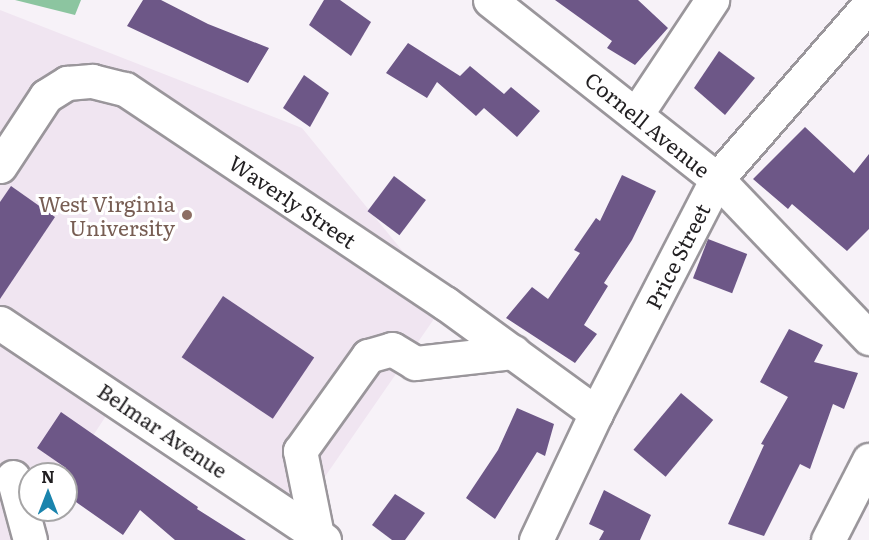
<!DOCTYPE html>
<html>
<head>
<meta charset="utf-8">
<style>
  body { margin:0 }
  #map { position:relative; width:869px; height:540px; overflow:hidden; background:#f7f2f8; font-family:Literata,serif }
  div>[style] { position:absolute }
  [style*='--x'] { left:calc(var(--x)*1px); top:calc(var(--y)*1px); width:calc(var(--w)*1px); rotate:calc(var(--a)*1deg) }
  .built>* { inset:0; background:#f0e5f1 }
  .forest>* { inset:0; background:#8cc5a0 }
  .building>* { inset:0; background:#6d5787; transform-origin:0 0 }
  .roads { filter:drop-shadow(2px 0 #9a969b) drop-shadow(-2px 0 #9a969b) drop-shadow(0 2px #9a969b) drop-shadow(0 -2px #9a969b) }
  .minor>* { height:33px; margin:-16.5px; padding:0 16.5px; transform-origin:16.5px; border-radius:16.5px; background:#fff }
  .dots>* { width:16px; height:16px; translate:-50% -50%; box-sizing:border-box; border:3px solid #fff; border-radius:50% }
  span { translate:-50% -50%; white-space:nowrap; text-align:center; line-height:1.15; -webkit-text-stroke:6px #fff; paint-order:stroke }
  .street-label { font-size:21px; color:#211f21 }
  .education-label { font-size:21px; color:#785e54 }
  .right { translate:-100% -50%; text-align:right }
  .north { position:absolute; left:18px; top:462px; width:60px; height:60px; box-sizing:border-box; background:#fff; border:2px solid #a6a5a6; border-radius:50%; rotate:0deg; font-size:16px; font-weight:700; line-height:24px; text-align:center; color:#211f21 }
  .north::after { content:''; display:block; margin:auto; width:21px; height:27px; background:#1a84ad; clip-path:polygon(50% 0,100% 100%,50% 72%,0 100%) }
</style>
</head>
<body>
<div id="map">
  <div class="built">
    <div style="clip-path:polygon(0 10px,302px 128px,445px 303px,295px 520px,117px 399px,66px 477px,66px 474px,30px 474px,30px 510px,45px 510px,26px 540px,0 540px)"></div>
  </div>
  <div class="forest">
    <div style="clip-path:polygon(15px 0,81px 0,75px 15px)"></div>
  </div>
  <div class="building">
    <div style="clip-path:polygon(143px 0,161px 0,208px 24px,269px 48px,248px 83px,127px 26px)"></div>
    <div style="clip-path:polygon(324px 0,340px 0,371px 22px,351px 56px,309px 25px)"></div>
    <div style="clip-path:polygon(555px 0,638px 0,668px 28px,635px 65px,607px 48px,612px 41px)"></div>
    <div style="clip-path:polygon(408px 43px,460px 76px,470px 66px,504px 94px,511px 87px,540px 111px,517px 137px,484px 108px,476px 116px,437px 82px,427px 98px,386px 73px)"></div>
    <div style="clip-path:polygon(719px 51px,755px 78px,725px 115px,694px 88px)"></div>
    <div style="clip-path:polygon(304px 75px,329px 93px,310px 127px,283px 108px)"></div>
    <div style="clip-path:polygon(805px 127px,854px 173px,869px 154px,869px 229px,847px 251px,792px 204px,788px 209px,753px 179px)"></div>
    <div style="clip-path:polygon(622px 175px,656px 191px,632px 240px,604px 283px,608px 286px,584px 325px,597px 334px,575px 363px,506px 318px,532px 287px,548px 299px,580px 253px,574px 250px,596px 218px,600px 221px)"></div>
    <div style="left:394px;top:176px;width:40px;height:44px;rotate:37deg"></div>
    <div style="clip-path:polygon(11px 186px,55px 217px,0 299px,0 202px)"></div>
    <div style="left:708px;top:239px;width:42px;height:42px;rotate:21deg"></div>
    <div style="left:223px;top:296px;width:110px;height:74px;rotate:34deg"></div>
    <div style="clip-path:polygon(789px 329px,823px 345px,814px 362px,858px 373px,844px 409px,833px 404px,810px 469px,800px 464px,764px 536px,728px 524px,764px 445px,761px 444px,788px 397px,760px 382px)"></div>
    <div style="left:681px;top:393px;width:42px;height:74px;rotate:40deg"></div>
    <div style="clip-path:polygon(517px 408px,554px 424px,545px 456px,537px 452px,495px 519px,466px 498px,498px 450px)"></div>
    <div style="clip-path:polygon(61px 412px,198px 507px,197px 509px,246px 540px,175px 540px,140px 510px,123px 535px,66px 495px,66px 468px,37px 448px)"></div>
    <div style="clip-path:polygon(604px 490px,651px 515px,640px 540px,599px 540px,604px 531px,589px 524px)"></div>
    <div style="clip-path:polygon(395px 494px,425px 513px,405px 540px,392px 540px,372px 525px)"></div>
  </div>
  <div class="roads">
    <div class="minor">
      <div style="--x:490;--y:0;--w:289;--a:38.3"></div>
      <div style="--x:717;--y:179;--w:220;--a:46.3"></div>
      <div style="--x:637;--y:113;--w:136;--a:-56.4"></div>
      <div style="--x:0;--y:166;--w:84;--a:-56.7"></div>
      <div style="--x:46;--y:96;--w:25;--a:-32"></div>
      <div style="--x:67;--y:83;--w:25;--a:-5"></div>
      <div style="--x:92;--y:81;--w:34;--a:14"></div>
      <div style="--x:125;--y:89;--w:385;--a:33.8"></div>
      <div style="--x:445;--y:303;--w:187;--a:36.1"></div>
      <div style="--x:0;--y:323;--w:390;--a:33.8"></div>
      <div style="--x:13;--y:477;--w:65;--a:74.9"></div>
      <div style="--x:317;--y:535;--w:86;--a:-101.4"></div>
      <div style="--x:300;--y:451;--w:117;--a:-54.4"></div>
      <div style="--x:368;--y:356;--w:25;--a:-16"></div>
      <div style="--x:392;--y:349;--w:27;--a:31"></div>
      <div style="--x:415;--y:363;--w:99;--a:-6.4"></div>
      <div style="--x:536;--y:540;--w:140;--a:-64.7"></div>
      <div style="--x:596;--y:413;--w:263;--a:-62.7"></div>
      <div style="--x:717;--y:179;--w:231;--a:-48.9"></div>
      <div style="--x:828;--y:540;--w:90;--a:-62.9"></div>
    </div>
  </div>
  <div class="dots">
    <div style="left:187px;top:215px;background:#8d6e63"></div>
  </div>
  <div class="street-label">
    <span style="left:648px;top:124px;rotate:39deg">Cornell Avenue</span>
    <span style="left:293px;top:201px;rotate:34deg">Waverly Street</span>
    <span style="left:677px;top:256px;rotate:-63deg">Price Street</span>
    <span style="left:163px;top:430px;rotate:34deg">Belmar Avenue</span>
  </div>
  <div class="education-label">
    <span class="right" style="left:175px;top:215px">West Virginia<br>University</span>
  </div>
  <div class="north">N</div>
</div>
</body>
</html>
